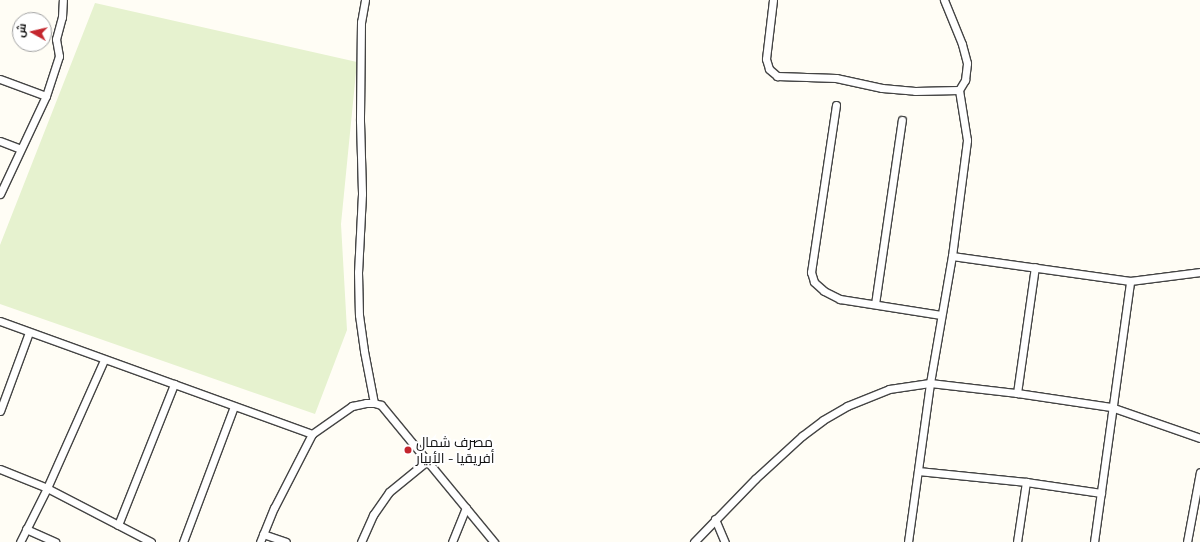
<!DOCTYPE html>
<html>
<head>
<meta charset="utf-8">
<style>
  body { margin:0 }
  #map { position:relative; width:1200px; height:542px; overflow:hidden; background:#fffdf5; font-family:"PT Serif",Cairo,serif }
  div>[style] { position:absolute }
  [style*='--x'] { left:calc(var(--x)*1px); top:calc(var(--y)*1px); width:calc(var(--w)*1px); rotate:calc(var(--a)*1deg) }
  .pitch>* { inset:0; background:#e6f2cf }
  .roads { filter:drop-shadow(1px 0 #444) drop-shadow(-1px 0 #444) drop-shadow(0 1px #444) drop-shadow(0 -1px #444) }
  .minor>* { height:7px; margin:-3.5px; padding:0 3.5px; transform-origin:3.5px; border-radius:3.5px; background:#fff }
  .dots>* { width:11px; height:11px; translate:-50% -50%; box-sizing:border-box; border:2px solid #fff; border-radius:50% }
  span { translate:-50% -50%; white-space:nowrap; text-align:center; line-height:1.15; -webkit-text-stroke:4px #fff; paint-order:stroke }
  .poi-label { font-size:14px; color:#111 }
  .left { translate:0 -50%; text-align:left }
  .north { position:absolute; left:12px; top:12px; width:40px; height:40px; box-sizing:border-box; background:#fff; border:1px solid #a0a0a0; border-radius:50%; rotate:278deg; font-size:11px; font-weight:700; line-height:16px; text-align:center; color:#111 }
  .north::after { content:''; display:block; margin:auto; width:14px; height:18px; background:#c4262e; clip-path:polygon(50% 0,100% 100%,50% 72%,0 100%) }
</style>
</head>
<body>
<div id="map">
  <div class="pitch">
    <div style="clip-path:polygon(95px 3px,357px 62px,341px 224px,347px 330px,315px 414px,0 304px,0 245px)"></div>
  </div>
  <div class="roads">
    <div class="minor">
      <div style="--x:365;--y:0;--w:22;--a:100"></div>
      <div style="--x:361;--y:22;--w:99;--a:90.6"></div>
      <div style="--x:360;--y:121;--w:73;--a:88.4"></div>
      <div style="--x:362;--y:194;--w:78;--a:92.9"></div>
      <div style="--x:358;--y:272;--w:43;--a:88.7"></div>
      <div style="--x:359;--y:315;--w:36;--a:82"></div>
      <div style="--x:364;--y:351;--w:53;--a:79.1"></div>
      <div style="--x:773;--y:0;--w:59;--a:96.8"></div>
      <div style="--x:766;--y:59;--w:10;--a:73"></div>
      <div style="--x:769;--y:69;--w:11;--a:41"></div>
      <div style="--x:777;--y:76;--w:59;--a:1.9"></div>
      <div style="--x:836;--y:78;--w:47;--a:12.3"></div>
      <div style="--x:882;--y:88;--w:33;--a:5"></div>
      <div style="--x:915;--y:91;--w:44;--a:-1.3"></div>
      <div style="--x:0;--y:79;--w:49;--a:20.3"></div>
      <div style="--x:836;--y:105;--w:169;--a:98.5"></div>
      <div style="--x:811;--y:272;--w:10;--a:73"></div>
      <div style="--x:814;--y:282;--w:13;--a:42"></div>
      <div style="--x:824;--y:291;--w:18;--a:27"></div>
      <div style="--x:840;--y:299;--w:102;--a:9"></div>
      <div style="--x:0;--y:141;--w:22;--a:21"></div>
      <div style="--x:0;--y:194;--w:108;--a:-64.9"></div>
      <div style="--x:46;--y:96;--w:42;--a:-72"></div>
      <div style="--x:59;--y:56;--w:17;--a:-100"></div>
      <div style="--x:56;--y:39;--w:23;--a:-75"></div>
      <div style="--x:62;--y:17;--w:17;--a:-87"></div>
      <div style="--x:952;--y:256;--w:180;--a:8"></div>
      <div style="--x:1130;--y:281;--w:71;--a:-7.3"></div>
      <div style="--x:875;--y:304;--w:186;--a:-81.7"></div>
      <div style="--x:0;--y:321;--w:332;--a:19.9"></div>
      <div style="--x:312;--y:434;--w:49;--a:-35"></div>
      <div style="--x:352;--y:406;--w:14;--a:-12"></div>
      <div style="--x:366;--y:403;--w:8;--a:0"></div>
      <div style="--x:374;--y:403;--w:7;--a:16"></div>
      <div style="--x:381;--y:405;--w:178;--a:50.5"></div>
      <div style="--x:1017;--y:393;--w:127;--a:-81.9"></div>
      <div style="--x:0;--y:411;--w:84;--a:-69.8"></div>
      <div style="--x:0;--y:469;--w:51;--a:22"></div>
      <div style="--x:47;--y:488;--w:117;--a:27.4"></div>
      <div style="--x:918;--y:471;--w:109;--a:5.8"></div>
      <div style="--x:1026;--y:482;--w:76;--a:8.3"></div>
      <div style="--x:715;--y:519;--w:25;--a:67"></div>
      <div style="--x:118;--y:525;--w:152;--a:-68.3"></div>
      <div style="--x:26;--y:529;--w:32;--a:24"></div>
      <div style="--x:263;--y:534;--w:24;--a:19"></div>
      <div style="--x:20;--y:542;--w:60;--a:-63.4"></div>
      <div style="--x:47;--y:488;--w:140;--a:-66"></div>
      <div style="--x:183;--y:542;--w:145;--a:-69.4"></div>
      <div style="--x:260;--y:542;--w:37;--a:-68"></div>
      <div style="--x:274;--y:508;--w:83;--a:-62.8"></div>
      <div style="--x:361;--y:542;--w:30;--a:-66"></div>
      <div style="--x:373;--y:515;--w:28;--a:-55"></div>
      <div style="--x:389;--y:492;--w:49;--a:-39.2"></div>
      <div style="--x:452;--y:542;--w:37;--a:-68"></div>
      <div style="--x:694;--y:542;--w:88;--a:-45.9"></div>
      <div style="--x:755;--y:479;--w:64;--a:-42.5"></div>
      <div style="--x:802;--y:436;--w:26;--a:-37"></div>
      <div style="--x:823;--y:420;--w:28;--a:-30"></div>
      <div style="--x:847;--y:406;--w:45;--a:-22"></div>
      <div style="--x:889;--y:389;--w:41;--a:-8.3"></div>
      <div style="--x:930;--y:383;--w:88;--a:6.6"></div>
      <div style="--x:1017;--y:393;--w:95;--a:8.5"></div>
      <div style="--x:1111;--y:407;--w:94;--a:19.2"></div>
      <div style="--x:908;--y:542;--w:161;--a:-82.1"></div>
      <div style="--x:930;--y:383;--w:129;--a:-80.2"></div>
      <div style="--x:952;--y:256;--w:117;--a:-82.6"></div>
      <div style="--x:967;--y:140;--w:51;--a:-99.1"></div>
      <div style="--x:959;--y:90;--w:12;--a:-59"></div>
      <div style="--x:965;--y:80;--w:17;--a:-83"></div>
      <div style="--x:967;--y:63;--w:20;--a:-105"></div>
      <div style="--x:962;--y:44;--w:48;--a:-112.2"></div>
      <div style="--x:1017;--y:542;--w:61;--a:-81.5"></div>
      <div style="--x:1094;--y:542;--w:263;--a:-82.1"></div>
      <div style="--x:1187;--y:542;--w:71;--a:-79.5"></div>
    </div>
  </div>
  <div class="dots">
    <div style="left:408px;top:450px;background:#c4262e"></div>
  </div>
  <div class="poi-label">
    <span class="left" style="left:416px;top:450px">مصرف شمال<br>أفريقيا - الأبيار</span>
  </div>
  <div class="north">ش</div>
</div>
</body>
</html>
